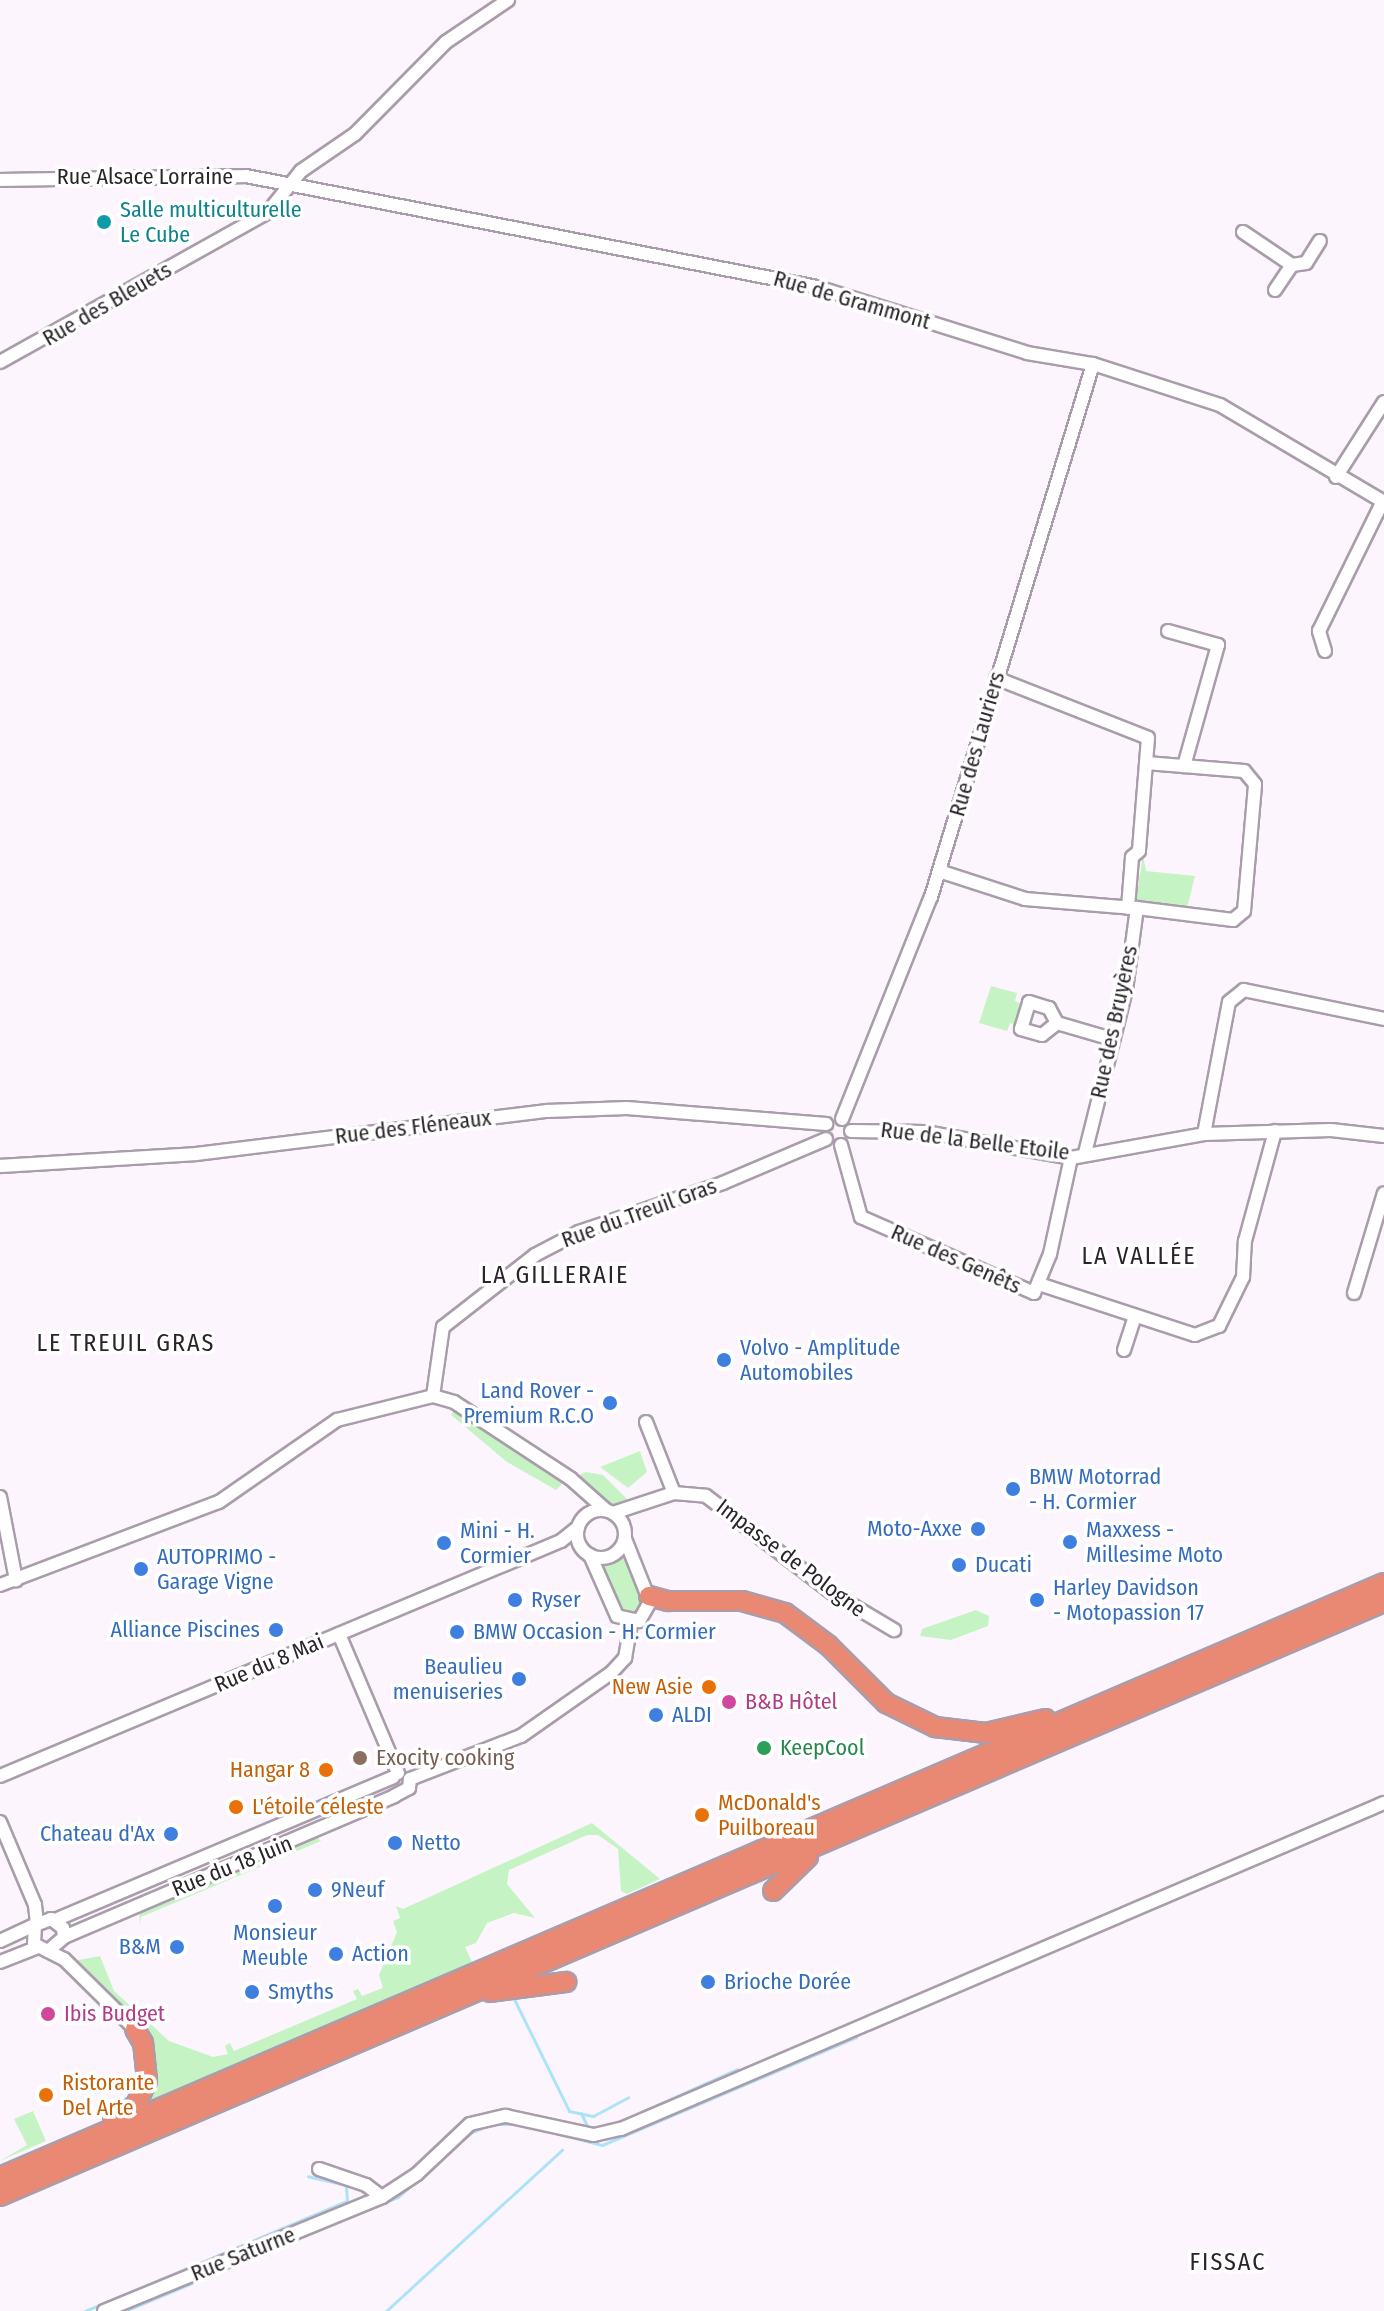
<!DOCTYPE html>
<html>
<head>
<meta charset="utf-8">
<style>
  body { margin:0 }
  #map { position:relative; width:1384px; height:2311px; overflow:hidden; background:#fdf5fd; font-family:"Fira Sans Condensed",sans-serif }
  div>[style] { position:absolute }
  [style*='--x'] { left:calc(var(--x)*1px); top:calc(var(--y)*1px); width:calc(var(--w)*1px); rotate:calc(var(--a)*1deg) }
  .green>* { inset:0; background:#c6f3c4 }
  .stream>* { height:3px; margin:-1.5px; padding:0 1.5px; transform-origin:1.5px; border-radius:1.5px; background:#ade3f9 }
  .roads { filter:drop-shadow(2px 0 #aa9dab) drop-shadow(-2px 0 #aa9dab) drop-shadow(0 2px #aa9dab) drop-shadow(0 -2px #aa9dab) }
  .minor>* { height:12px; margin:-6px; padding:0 6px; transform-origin:6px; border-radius:6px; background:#fff }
  .minor>.ring { margin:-6px; padding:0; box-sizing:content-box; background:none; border:12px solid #fff; border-radius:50% }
  .highway>* { height:18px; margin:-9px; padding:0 9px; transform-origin:9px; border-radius:9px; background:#ea8973 }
  .dots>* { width:22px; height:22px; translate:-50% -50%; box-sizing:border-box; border:4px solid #fff; border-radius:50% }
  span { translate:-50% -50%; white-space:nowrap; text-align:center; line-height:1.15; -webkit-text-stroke:7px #fff; paint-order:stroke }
  .street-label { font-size:22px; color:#2a252a }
  .culture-label { font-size:22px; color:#0d838f }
  .left { translate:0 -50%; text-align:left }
  .shop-label { font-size:22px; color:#366cbe }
  .right { translate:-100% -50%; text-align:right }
  .food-label { font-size:22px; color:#c56008 }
  .hotel-label { font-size:22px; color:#b23c85 }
  .leisure-label { font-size:22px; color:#27864d }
  .education-label { font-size:22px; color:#785e54 }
  .neighbourhood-label { font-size:24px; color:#2a252a; letter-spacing:2px }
</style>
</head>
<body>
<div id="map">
  <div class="green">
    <div style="clip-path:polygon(1143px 855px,1146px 871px,1195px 876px,1187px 908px,1136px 900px)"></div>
    <div style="clip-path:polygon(991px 986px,1017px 993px,1015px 1001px,1023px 1004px,1016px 1025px,1010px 1023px,1007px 1031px,979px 1023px)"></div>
    <div style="clip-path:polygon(454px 1410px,554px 1474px,564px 1482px,556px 1490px,507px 1462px,451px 1415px)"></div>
    <div style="clip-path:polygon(640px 1451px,647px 1472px,628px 1488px,600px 1467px)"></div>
    <div style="clip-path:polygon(586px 1472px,603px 1475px,632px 1504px,607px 1504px,578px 1476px)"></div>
    <div style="clip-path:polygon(623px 1553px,643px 1598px,634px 1615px,620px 1610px,598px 1563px)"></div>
    <div style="clip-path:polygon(976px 1610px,989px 1616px,988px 1626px,951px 1640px,920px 1636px,922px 1629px)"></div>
    <div style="clip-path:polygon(592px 1823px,660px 1879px,627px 1894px,621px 1891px,618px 1849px,598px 1835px,587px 1835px,509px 1870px,507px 1884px,535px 1918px,514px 1913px,487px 1923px,476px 1943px,465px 1947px,472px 1962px,136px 2109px,144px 2018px,169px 2041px,213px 2057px,228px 2054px,225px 2046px,230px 2043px,234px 2051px,357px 1999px,353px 1991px,358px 1989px,362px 1996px,383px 1988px,379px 1975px,397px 1932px,393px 1921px,400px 1918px,396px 1906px,403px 1909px)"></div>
    <div style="clip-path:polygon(315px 1835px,321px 1841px,141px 1917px,140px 1926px,139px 1910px)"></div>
    <div style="clip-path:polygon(100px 1956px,114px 1991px,136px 2011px,126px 2013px,73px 1961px)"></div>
    <div style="clip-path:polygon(33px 2111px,46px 2141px,0 2161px,27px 2145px,14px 2119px)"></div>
  </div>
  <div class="stream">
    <div style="--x:514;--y:1999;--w:125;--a:63.8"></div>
    <div style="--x:569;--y:2111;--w:25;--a:12"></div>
    <div style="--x:593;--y:2116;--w:40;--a:-28"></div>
    <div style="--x:581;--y:2113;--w:17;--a:65"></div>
    <div style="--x:588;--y:2128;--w:16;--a:-4"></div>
    <div style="--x:497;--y:2124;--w:16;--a:0"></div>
    <div style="--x:612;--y:2125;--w:137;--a:-24.1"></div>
    <div style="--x:540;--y:2129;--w:64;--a:14.5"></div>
    <div style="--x:602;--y:2145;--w:276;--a:-23"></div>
    <div style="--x:85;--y:2311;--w:284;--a:-22.8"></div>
    <div style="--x:347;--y:2201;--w:16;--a:-94"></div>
    <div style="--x:346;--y:2185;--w:39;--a:-167"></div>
    <div style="--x:125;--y:2311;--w:296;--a:-22.7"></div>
    <div style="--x:398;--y:2197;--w:96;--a:-41.6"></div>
    <div style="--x:470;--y:2133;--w:21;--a:-23"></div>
    <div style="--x:386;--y:2311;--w:239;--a:-42.5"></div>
  </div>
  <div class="roads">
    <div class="minor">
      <div style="--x:0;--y:180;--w:246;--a:-0.9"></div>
      <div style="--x:246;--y:176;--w:582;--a:11"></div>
      <div style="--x:817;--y:287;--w:220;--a:17.4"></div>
      <div style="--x:1027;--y:353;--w:67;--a:9.5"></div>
      <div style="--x:1093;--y:364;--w:133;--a:17.9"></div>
      <div style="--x:1220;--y:405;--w:191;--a:30.6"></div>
      <div style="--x:1243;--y:232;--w:59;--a:34"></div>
      <div style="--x:1292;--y:265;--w:14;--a:-8"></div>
      <div style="--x:1306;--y:263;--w:26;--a:-58"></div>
      <div style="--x:1275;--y:290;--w:30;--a:-56"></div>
      <div style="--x:0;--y:362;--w:307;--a:-29.2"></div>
      <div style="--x:268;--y:212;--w:53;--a:-51.2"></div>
      <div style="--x:301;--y:171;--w:65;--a:-34.4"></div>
      <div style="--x:355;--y:134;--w:129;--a:-45.3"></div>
      <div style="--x:446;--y:42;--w:75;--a:-34.1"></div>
      <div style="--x:1336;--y:477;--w:89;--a:-57.4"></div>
      <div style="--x:1168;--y:631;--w:52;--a:15.6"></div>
      <div style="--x:1218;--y:645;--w:126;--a:105.7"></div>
      <div style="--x:1325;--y:651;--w:21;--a:-107"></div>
      <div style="--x:1319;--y:631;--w:145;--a:-63.8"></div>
      <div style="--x:996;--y:678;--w:163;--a:21.5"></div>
      <div style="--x:1148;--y:738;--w:113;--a:94.6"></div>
      <div style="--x:1139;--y:851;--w:9;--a:139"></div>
      <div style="--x:1132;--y:857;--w:51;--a:94.5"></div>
      <div style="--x:939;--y:871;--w:90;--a:18"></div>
      <div style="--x:1025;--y:899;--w:109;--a:4.7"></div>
      <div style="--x:1057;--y:1023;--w:19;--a:141"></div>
      <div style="--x:1042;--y:1035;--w:22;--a:-164"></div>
      <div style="--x:1021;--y:1029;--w:28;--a:-73"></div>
      <div style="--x:1029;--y:1002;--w:21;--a:17"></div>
      <div style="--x:1049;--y:1008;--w:17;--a:62"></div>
      <div style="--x:1057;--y:1023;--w:57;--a:16.2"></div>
      <div style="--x:842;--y:1119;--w:239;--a:-68.2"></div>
      <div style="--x:931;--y:897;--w:557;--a:-73.09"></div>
      <div style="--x:851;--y:1131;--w:74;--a:0.8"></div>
      <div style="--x:925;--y:1132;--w:148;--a:10.1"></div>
      <div style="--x:1071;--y:1158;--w:135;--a:-10.2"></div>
      <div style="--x:1204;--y:1134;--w:127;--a:-1.8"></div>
      <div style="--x:1331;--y:1130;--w:53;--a:6.5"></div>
      <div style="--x:1204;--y:1134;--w:134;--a:-79.3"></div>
      <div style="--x:1229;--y:1002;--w:19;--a:-39"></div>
      <div style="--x:1244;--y:990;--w:143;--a:11.7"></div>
      <div style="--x:841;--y:1145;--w:75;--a:74.5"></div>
      <div style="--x:861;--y:1217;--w:189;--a:23.7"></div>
      <div style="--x:1034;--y:1293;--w:42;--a:-67.7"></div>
      <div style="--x:1050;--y:1254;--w:98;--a:-77.7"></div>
      <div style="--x:1085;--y:1153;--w:168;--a:-75.9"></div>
      <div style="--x:1126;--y:990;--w:83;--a:-82.4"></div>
      <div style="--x:1137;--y:908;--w:97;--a:7.1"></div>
      <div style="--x:1233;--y:920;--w:14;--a:-39"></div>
      <div style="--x:1244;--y:911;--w:127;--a:-85"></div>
      <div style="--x:1255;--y:784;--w:17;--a:-130"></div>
      <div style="--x:1244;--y:771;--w:98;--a:-175.3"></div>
      <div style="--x:0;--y:1166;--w:196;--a:-3.5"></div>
      <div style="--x:196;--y:1154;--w:354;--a:-7"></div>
      <div style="--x:547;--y:1111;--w:80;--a:-2.1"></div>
      <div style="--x:627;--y:1108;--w:200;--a:4.6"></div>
      <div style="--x:1039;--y:1284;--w:164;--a:18.1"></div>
      <div style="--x:1195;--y:1335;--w:26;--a:-21"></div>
      <div style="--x:1219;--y:1326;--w:55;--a:-63.9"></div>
      <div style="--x:1243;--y:1277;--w:36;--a:-87"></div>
      <div style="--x:1245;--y:1241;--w:114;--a:-74.7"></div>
      <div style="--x:1354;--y:1293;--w:104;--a:-73.3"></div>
      <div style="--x:1124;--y:1350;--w:36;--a:-72"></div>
      <div style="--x:433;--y:1396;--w:70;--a:-81.8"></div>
      <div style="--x:443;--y:1327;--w:117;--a:-38"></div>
      <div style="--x:535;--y:1255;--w:50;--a:-27.6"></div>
      <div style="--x:579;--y:1232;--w:152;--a:-18.8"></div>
      <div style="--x:723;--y:1183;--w:112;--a:-23.1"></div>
      <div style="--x:646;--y:1422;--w:76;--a:68.5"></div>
      <div style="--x:0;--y:1497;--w:85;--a:79.1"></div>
      <div class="ring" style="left:577px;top:1510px;width:36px;height:36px"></div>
      <div style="--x:613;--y:1513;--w:64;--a:-18.2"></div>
      <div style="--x:674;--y:1493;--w:32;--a:5"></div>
      <div style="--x:706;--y:1496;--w:163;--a:37.5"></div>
      <div style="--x:835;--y:1595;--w:69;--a:30.7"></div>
      <div style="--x:590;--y:1555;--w:67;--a:66.1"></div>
      <div style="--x:617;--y:1616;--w:23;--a:13"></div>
      <div style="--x:639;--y:1621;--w:22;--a:-60"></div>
      <div style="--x:650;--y:1602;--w:68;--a:-111.6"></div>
      <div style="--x:0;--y:1585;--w:234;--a:-20.8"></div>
      <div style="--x:219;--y:1502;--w:144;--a:-34.8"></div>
      <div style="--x:337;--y:1420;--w:99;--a:-14"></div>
      <div style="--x:433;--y:1396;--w:22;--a:16"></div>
      <div style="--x:454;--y:1402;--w:140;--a:33.3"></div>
      <div style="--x:571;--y:1479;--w:47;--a:41.5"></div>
      <div style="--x:339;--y:1634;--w:151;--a:67"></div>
      <div style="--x:0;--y:1776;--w:608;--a:-22.73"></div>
      <div style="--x:561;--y:1541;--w:22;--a:-39"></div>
      <div style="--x:410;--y:1779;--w:119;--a:-21.2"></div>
      <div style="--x:521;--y:1736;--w:110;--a:-35"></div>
      <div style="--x:611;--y:1673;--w:21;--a:-47"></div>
      <div style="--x:625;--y:1658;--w:36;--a:-80"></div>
      <div style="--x:0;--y:1822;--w:90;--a:67.1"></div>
      <div style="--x:35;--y:1905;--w:18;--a:84"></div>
      <div style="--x:55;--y:1920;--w:367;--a:-22.9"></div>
      <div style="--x:64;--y:1937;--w:359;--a:-23.1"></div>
      <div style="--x:394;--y:1796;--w:17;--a:-28"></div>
      <div style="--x:409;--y:1788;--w:9;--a:-84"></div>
      <div style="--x:0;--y:1941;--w:38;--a:-25"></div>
      <div style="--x:48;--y:1951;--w:21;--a:-41"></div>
      <div style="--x:64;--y:1937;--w:9;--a:-96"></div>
      <div style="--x:63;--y:1928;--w:15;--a:-143"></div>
      <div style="--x:51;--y:1919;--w:17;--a:159"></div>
      <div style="--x:35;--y:1925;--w:19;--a:93"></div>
      <div style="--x:34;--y:1944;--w:34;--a:27"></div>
      <div style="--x:64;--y:1959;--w:100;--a:44.6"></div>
      <div style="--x:0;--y:1962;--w:41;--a:-21.5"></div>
      <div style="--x:319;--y:2169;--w:50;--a:18.8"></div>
      <div style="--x:366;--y:2185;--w:20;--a:37"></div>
      <div style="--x:104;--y:2311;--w:300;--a:-22.3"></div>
      <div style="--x:382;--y:2197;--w:42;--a:-33.3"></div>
      <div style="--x:417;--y:2174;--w:73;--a:-43.3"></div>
      <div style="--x:470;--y:2124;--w:37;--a:-13"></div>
      <div style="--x:506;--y:2116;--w:90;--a:12.2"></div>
      <div style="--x:594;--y:2135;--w:28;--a:-13"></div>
      <div style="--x:621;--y:2129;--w:830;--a:-23.14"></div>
    </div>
    <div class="highway">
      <div style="--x:649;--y:1596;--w:20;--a:15"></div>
      <div style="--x:668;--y:1601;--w:74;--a:0"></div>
      <div style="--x:742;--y:1601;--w:45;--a:15.6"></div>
      <div style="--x:785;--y:1613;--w:54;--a:36.7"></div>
      <div style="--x:828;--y:1645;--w:82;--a:45"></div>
      <div style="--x:886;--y:1703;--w:55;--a:26.1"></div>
      <div style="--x:935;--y:1727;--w:51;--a:6.7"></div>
      <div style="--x:986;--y:1733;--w:61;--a:-13.3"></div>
      <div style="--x:773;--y:1891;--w:49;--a:-44.2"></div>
      <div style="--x:490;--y:1992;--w:77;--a:-7.5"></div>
      <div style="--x:113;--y:2121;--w:28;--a:-35"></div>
      <div style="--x:136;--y:2105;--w:27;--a:-66"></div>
      <div style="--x:147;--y:2080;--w:37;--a:-96"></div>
      <div style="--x:143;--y:2043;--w:16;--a:-120"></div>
      <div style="--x:0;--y:2177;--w:1506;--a:-23.23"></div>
      <div style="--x:0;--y:2196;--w:1506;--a:-23.23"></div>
    </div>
  </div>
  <div class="dots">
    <div style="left:104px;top:222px;background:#0f9aa8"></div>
    <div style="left:724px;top:1360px;background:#3f7fe0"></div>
    <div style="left:610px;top:1403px;background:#3f7fe0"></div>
    <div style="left:1013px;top:1489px;background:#3f7fe0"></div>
    <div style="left:978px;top:1529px;background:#3f7fe0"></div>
    <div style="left:1070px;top:1542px;background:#3f7fe0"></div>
    <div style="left:444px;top:1543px;background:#3f7fe0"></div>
    <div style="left:959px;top:1565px;background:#3f7fe0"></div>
    <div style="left:141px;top:1569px;background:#3f7fe0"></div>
    <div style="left:515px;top:1600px;background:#3f7fe0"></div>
    <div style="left:1037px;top:1600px;background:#3f7fe0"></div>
    <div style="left:276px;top:1630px;background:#3f7fe0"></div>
    <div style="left:457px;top:1632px;background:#3f7fe0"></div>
    <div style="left:519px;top:1679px;background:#3f7fe0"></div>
    <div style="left:709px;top:1687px;background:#e8710a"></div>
    <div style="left:729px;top:1702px;background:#d1479c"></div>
    <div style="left:656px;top:1715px;background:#3f7fe0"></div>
    <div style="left:764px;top:1748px;background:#2e9e5b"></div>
    <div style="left:360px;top:1758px;background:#8d6e63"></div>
    <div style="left:326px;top:1770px;background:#e8710a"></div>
    <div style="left:236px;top:1807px;background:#e8710a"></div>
    <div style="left:702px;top:1815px;background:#e8710a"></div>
    <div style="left:171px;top:1834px;background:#3f7fe0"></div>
    <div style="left:395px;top:1843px;background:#3f7fe0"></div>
    <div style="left:315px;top:1890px;background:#3f7fe0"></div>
    <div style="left:275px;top:1906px;background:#3f7fe0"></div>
    <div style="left:177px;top:1947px;background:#3f7fe0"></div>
    <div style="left:336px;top:1954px;background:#3f7fe0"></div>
    <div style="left:708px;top:1982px;background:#3f7fe0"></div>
    <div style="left:252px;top:1992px;background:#3f7fe0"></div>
    <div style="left:48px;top:2014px;background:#d1479c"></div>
    <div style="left:46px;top:2095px;background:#e8710a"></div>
  </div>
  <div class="street-label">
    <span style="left:145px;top:177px">Rue Alsace Lorraine</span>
    <span style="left:852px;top:300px;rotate:16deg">Rue de Grammont</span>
    <span style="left:107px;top:304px;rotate:-30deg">Rue des Bleuets</span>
    <span style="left:977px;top:744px;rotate:-74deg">Rue des Lauriers</span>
    <span style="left:1114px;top:1022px;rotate:-78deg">Rue des Bruyères</span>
    <span style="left:413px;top:1127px;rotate:-7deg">Rue des Fléneaux</span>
    <span style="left:975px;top:1141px;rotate:7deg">Rue de la Belle Etoile</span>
    <span style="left:639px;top:1213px;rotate:-20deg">Rue du Treuil Gras</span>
    <span style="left:956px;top:1259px;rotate:24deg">Rue des Genêts</span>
    <span style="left:791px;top:1558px;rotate:37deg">Impasse de Pologne</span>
    <span style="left:269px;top:1663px;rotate:-23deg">Rue du 8 Mai</span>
    <span style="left:232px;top:1866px;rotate:-22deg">Rue du 18 Juin</span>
    <span style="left:243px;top:2254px;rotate:-22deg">Rue Saturne</span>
  </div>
  <div class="culture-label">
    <span class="left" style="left:120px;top:222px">Salle multiculturelle<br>Le Cube</span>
  </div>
  <div class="shop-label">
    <span class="left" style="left:740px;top:1360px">Volvo - Amplitude<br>Automobiles</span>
    <span class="right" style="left:594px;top:1403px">Land Rover -<br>Premium R.C.O</span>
    <span class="left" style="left:1029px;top:1489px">BMW Motorrad<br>- H. Cormier</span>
    <span class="right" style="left:962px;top:1529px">Moto-Axxe</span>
    <span class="left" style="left:1086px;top:1542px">Maxxess -<br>Millesime Moto</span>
    <span class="left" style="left:460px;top:1543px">Mini - H.<br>Cormier</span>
    <span class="left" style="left:157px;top:1569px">AUTOPRIMO -<br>Garage Vigne</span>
    <span class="left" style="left:975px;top:1565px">Ducati</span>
    <span class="left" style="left:1053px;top:1600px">Harley Davidson<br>- Motopassion 17</span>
    <span class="left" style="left:531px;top:1600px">Ryser</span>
    <span class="right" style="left:260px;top:1630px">Alliance Piscines</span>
    <span class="left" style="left:473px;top:1632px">BMW Occasion - H. Cormier</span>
    <span class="right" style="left:503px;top:1679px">Beaulieu<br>menuiseries</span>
    <span class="left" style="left:672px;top:1715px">ALDI</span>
    <span class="right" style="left:155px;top:1834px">Chateau d'Ax</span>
    <span class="left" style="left:411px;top:1843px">Netto</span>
    <span class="left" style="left:331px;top:1890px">9Neuf</span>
    <span style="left:275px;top:1945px">Monsieur<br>Meuble</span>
    <span class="right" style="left:161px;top:1947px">B&amp;M</span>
    <span class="left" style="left:352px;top:1954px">Action</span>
    <span class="left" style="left:724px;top:1982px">Brioche Dorée</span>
    <span class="left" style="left:268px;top:1992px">Smyths</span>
  </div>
  <div class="food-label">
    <span class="right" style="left:693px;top:1687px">New Asie</span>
    <span class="right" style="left:310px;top:1770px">Hangar 8</span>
    <span class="left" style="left:718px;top:1815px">McDonald's<br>Puilboreau</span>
    <span class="left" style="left:252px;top:1807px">L'étoile céleste</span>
    <span class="left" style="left:62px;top:2095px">Ristorante<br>Del Arte</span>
  </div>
  <div class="hotel-label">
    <span class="left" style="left:745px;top:1702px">B&amp;B Hôtel</span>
    <span class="left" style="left:64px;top:2014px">Ibis Budget</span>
  </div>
  <div class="leisure-label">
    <span class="left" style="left:780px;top:1748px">KeepCool</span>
  </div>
  <div class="education-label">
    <span class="left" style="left:376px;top:1758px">Exocity cooking</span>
  </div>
  <div class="neighbourhood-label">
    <span style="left:1139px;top:1257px">LA VALLÉE</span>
    <span style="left:555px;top:1276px">LA GILLERAIE</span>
    <span style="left:126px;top:1344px">LE TREUIL GRAS</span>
    <span style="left:1228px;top:2263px">FISSAC</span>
  </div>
</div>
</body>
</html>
